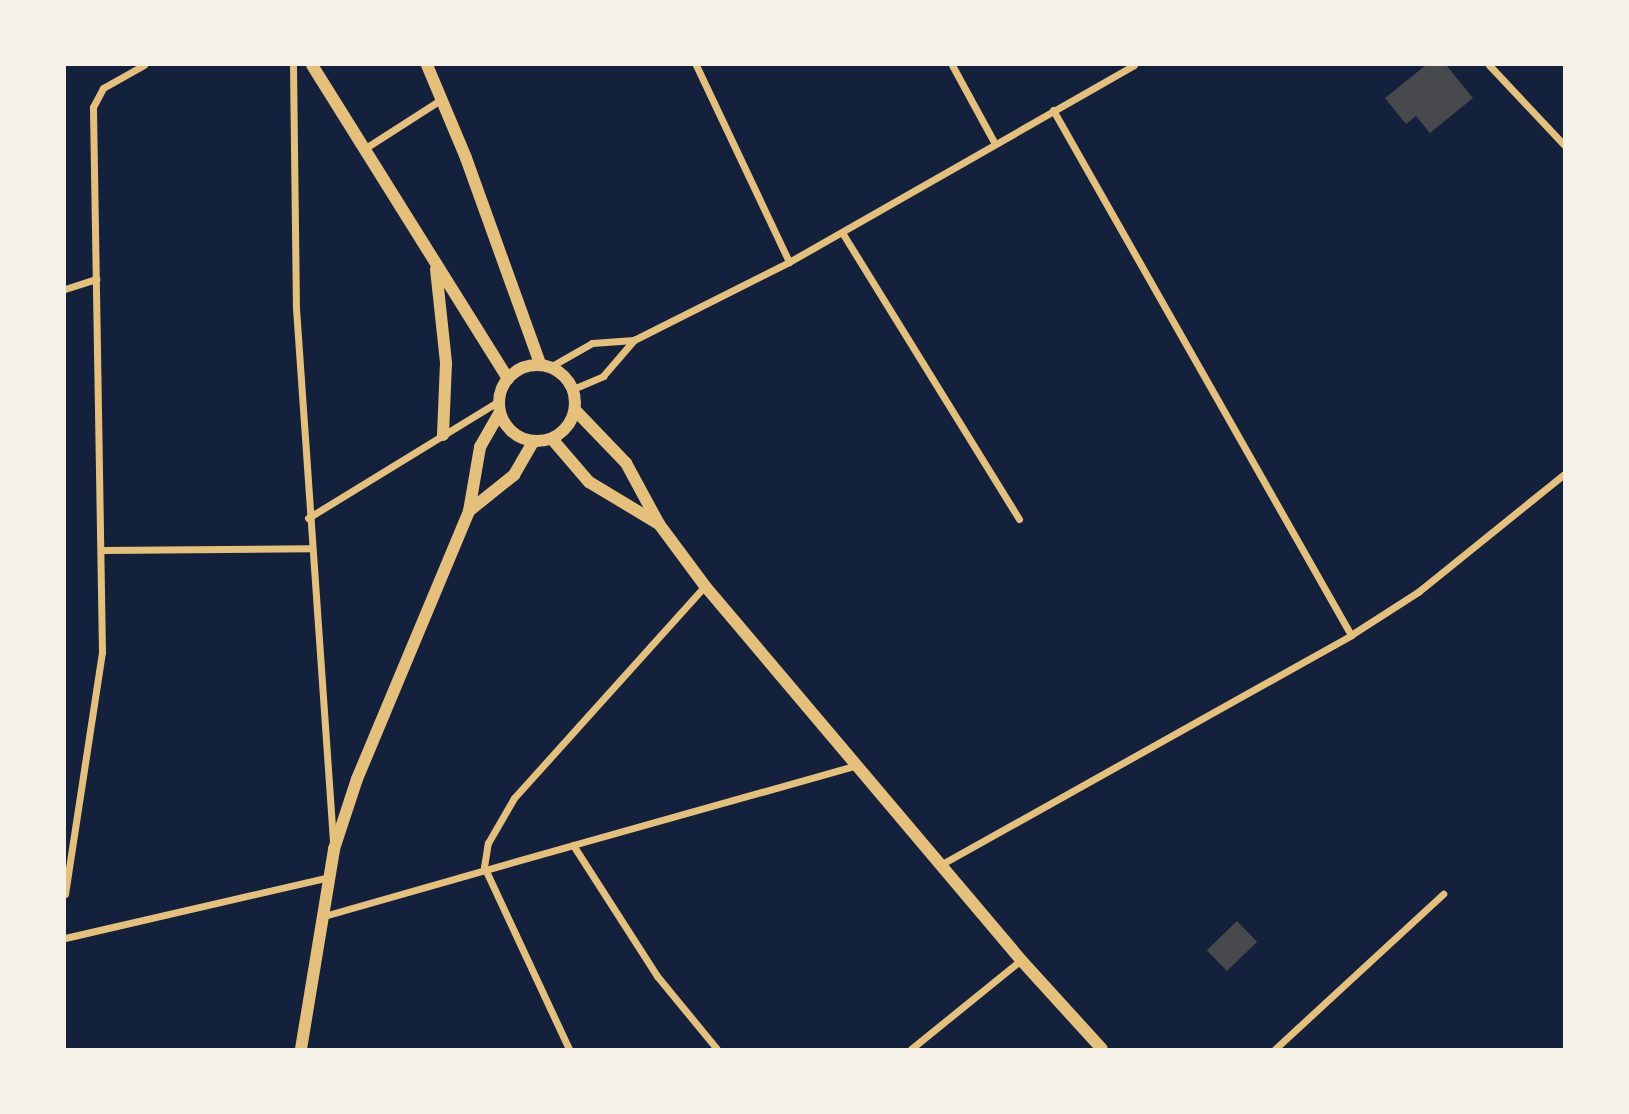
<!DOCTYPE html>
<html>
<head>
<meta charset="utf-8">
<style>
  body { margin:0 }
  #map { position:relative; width:1629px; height:1114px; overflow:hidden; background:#14213d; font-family:"Golos Text",sans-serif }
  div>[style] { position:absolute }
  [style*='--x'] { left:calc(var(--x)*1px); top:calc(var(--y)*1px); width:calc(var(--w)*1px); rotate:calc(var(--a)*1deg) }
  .building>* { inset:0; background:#48494c; transform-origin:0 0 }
  .minor>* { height:7px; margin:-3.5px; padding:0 3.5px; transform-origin:3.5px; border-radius:3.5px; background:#e5c07b }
  .tertiary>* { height:12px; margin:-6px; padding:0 6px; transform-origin:6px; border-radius:6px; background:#e5c07b }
  .tertiary>.ring { margin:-6px; padding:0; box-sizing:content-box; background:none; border:12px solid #e5c07b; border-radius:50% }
  span { translate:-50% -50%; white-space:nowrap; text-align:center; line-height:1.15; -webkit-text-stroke:5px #f6f1e7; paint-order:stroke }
  .frame { position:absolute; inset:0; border:66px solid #f6f1e7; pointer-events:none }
</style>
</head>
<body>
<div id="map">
  <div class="building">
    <div style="clip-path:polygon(1426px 65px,1446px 65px,1473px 98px,1430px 133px,1416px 116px,1406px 124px,1385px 98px)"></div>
    <div style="left:1237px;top:921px;width:29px;height:42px;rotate:46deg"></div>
  </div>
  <div class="minor">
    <div style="--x:293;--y:65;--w:243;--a:89.3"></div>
    <div style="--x:296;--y:308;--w:534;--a:86.03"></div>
    <div style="--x:696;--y:65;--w:218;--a:64.7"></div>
    <div style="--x:952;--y:65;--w:88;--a:61.4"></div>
    <div style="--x:1489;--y:65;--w:110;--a:46.8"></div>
    <div style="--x:1053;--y:110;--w:604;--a:60.42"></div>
    <div style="--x:364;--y:149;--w:93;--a:-32.7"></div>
    <div style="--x:843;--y:234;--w:335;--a:58.3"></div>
    <div style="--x:65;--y:289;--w:33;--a:-18"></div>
    <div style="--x:550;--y:367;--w:48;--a:-29.7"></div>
    <div style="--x:592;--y:343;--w:42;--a:-4.1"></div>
    <div style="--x:634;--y:340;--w:174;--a:-26.7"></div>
    <div style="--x:789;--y:262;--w:397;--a:-29.7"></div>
    <div style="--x:573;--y:389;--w:33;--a:-23"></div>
    <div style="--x:603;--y:376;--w:48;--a:-49.3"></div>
    <div style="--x:308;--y:518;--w:224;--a:-31.5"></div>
    <div style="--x:102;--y:550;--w:210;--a:-0.5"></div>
    <div style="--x:573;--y:845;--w:296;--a:-15.7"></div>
    <div style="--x:942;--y:864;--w:469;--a:-29.2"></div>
    <div style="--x:1351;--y:635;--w:80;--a:-32.7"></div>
    <div style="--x:1418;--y:592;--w:188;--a:-38.9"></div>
    <div style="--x:65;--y:894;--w:245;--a:-81.3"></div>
    <div style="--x:102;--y:652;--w:545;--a:-90.95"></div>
    <div style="--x:93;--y:107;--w:21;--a:-62"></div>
    <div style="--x:103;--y:88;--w:47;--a:-29.3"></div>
    <div style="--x:324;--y:916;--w:259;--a:-15.9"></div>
    <div style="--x:573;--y:845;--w:156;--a:57.3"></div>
    <div style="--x:657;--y:976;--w:94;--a:50.6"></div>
    <div style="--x:65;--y:938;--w:271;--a:-13"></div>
    <div style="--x:569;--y:1049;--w:201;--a:-115"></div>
    <div style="--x:484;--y:867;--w:24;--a:-81"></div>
    <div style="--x:488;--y:843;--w:52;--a:-60"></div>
    <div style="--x:514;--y:798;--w:285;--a:-48"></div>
    <div style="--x:911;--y:1049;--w:141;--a:-39"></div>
    <div style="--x:1275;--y:1049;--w:229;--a:-42.7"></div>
  </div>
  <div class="tertiary">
    <div style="--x:312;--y:65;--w:370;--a:58"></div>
    <div style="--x:427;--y:65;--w:101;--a:67.2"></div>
    <div style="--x:466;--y:158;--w:219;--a:70.2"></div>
    <div style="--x:436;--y:269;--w:95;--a:83.9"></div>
    <div style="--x:446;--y:363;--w:72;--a:92.4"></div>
    <div class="ring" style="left:499px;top:365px;width:64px;height:64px"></div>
    <div style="--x:575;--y:410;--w:74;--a:46.1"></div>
    <div style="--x:626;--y:463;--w:69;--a:61.6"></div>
    <div style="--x:659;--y:524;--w:77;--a:53.4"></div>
    <div style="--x:705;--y:586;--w:490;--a:49.8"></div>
    <div style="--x:1021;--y:960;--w:120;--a:47.7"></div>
    <div style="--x:552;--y:439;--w:57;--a:49.3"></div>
    <div style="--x:589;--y:482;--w:82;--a:31"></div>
    <div style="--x:469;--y:511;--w:58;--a:-38.7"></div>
    <div style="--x:514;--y:475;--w:39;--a:-60"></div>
    <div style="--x:301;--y:1049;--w:203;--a:-80.6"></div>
    <div style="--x:334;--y:849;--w:74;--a:-71.8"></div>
    <div style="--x:357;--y:779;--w:290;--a:-67.3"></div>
    <div style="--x:469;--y:511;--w:65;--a:-80.2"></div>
    <div style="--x:480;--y:447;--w:40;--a:-60.3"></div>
  </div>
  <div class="frame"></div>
</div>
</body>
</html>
